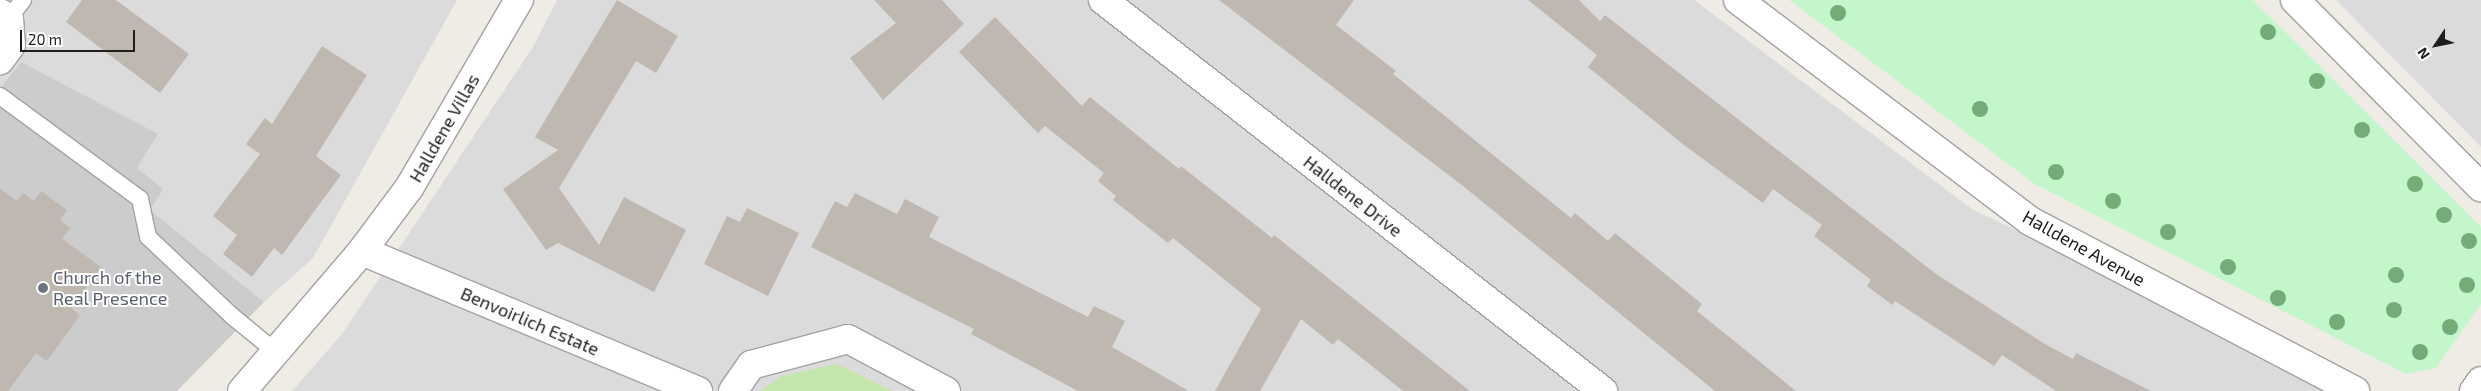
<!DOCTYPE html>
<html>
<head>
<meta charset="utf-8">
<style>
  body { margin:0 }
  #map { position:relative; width:2481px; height:391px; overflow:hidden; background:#eeece4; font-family:"Exo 2",sans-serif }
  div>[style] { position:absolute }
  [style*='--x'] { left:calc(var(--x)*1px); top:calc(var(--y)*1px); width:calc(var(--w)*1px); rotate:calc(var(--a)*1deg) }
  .residential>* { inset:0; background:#dcdbdb }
  .religious>* { inset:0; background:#ccc }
  .grass>* { inset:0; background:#c4e6ac }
  .park>* { inset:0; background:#c3f7cb }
  .building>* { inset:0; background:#bfb8b1 }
  .roads { filter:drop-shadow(1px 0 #a2a2a2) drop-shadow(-1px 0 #a2a2a2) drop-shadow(0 1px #a2a2a2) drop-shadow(0 -1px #a2a2a2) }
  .service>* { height:16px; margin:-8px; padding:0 8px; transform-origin:8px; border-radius:8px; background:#fff }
  .minor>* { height:28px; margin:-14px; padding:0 14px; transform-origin:14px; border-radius:14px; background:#fff }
  .trees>* { width:16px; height:16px; margin:-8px; border-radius:50%; background:#74ac79 }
  .dots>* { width:14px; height:14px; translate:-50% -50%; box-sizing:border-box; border:2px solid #fff; border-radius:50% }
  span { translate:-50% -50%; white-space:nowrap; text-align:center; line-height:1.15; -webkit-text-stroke:4px #fff; paint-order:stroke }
  .street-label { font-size:18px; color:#1e1e1e }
  .worship-label { font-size:18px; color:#5b616d }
  .left { translate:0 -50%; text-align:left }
  .north { position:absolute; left:2411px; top:20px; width:50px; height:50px; -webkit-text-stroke:4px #fff; paint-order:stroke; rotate:236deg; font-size:14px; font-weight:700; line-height:20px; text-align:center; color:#1e1e1e }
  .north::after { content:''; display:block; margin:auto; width:18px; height:22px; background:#1e1e1e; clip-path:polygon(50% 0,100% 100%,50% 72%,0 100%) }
  .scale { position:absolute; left:20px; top:30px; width:115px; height:22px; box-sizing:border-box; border:2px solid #1e1e1e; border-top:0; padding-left:6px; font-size:15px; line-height:18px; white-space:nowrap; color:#1e1e1e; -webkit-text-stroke:4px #fff; paint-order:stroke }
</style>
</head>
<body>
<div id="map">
  <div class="residential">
    <div style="clip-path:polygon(0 0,457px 0,313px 258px,264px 302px,150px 210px,136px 169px,158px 134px,0 89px)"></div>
    <div style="clip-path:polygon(557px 0,1694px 0,1972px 209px,2350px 391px,292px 391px,342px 334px,533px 47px)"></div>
    <div style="clip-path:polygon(2336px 0,2481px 0,2481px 147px)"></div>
  </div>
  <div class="religious">
    <div style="clip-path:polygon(21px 62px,158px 134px,137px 168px,163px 189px,150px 210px,264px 302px,177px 391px,0 391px,0 89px)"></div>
  </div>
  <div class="grass">
    <div style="clip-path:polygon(837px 364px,892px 391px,760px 391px,782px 376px)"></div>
  </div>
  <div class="park">
    <div style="clip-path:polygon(1789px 0,2253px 0,2481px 227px,2481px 304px,2436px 368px,2406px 374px,2035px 184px)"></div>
  </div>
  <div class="building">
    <div style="clip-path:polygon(82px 0,116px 0,189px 54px,160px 93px,66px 22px)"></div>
    <div style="clip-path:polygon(617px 0,678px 36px,656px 73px,636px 61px,559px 188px,599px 245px,624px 197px,686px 230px,654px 292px,558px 243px,546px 250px,503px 189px,558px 150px,535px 137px)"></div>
    <div style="clip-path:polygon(874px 0,942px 0,964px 24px,883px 100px,850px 58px,896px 23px)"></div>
    <div style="clip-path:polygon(1219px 0,1354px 0,1336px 25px,1396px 71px,1393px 74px,1571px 218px,1575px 213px,1608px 241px,1615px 233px,1702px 304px,1697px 311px,1796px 391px,1715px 391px,1463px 186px)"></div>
    <div style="clip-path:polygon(1528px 0,1579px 0,1600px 21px,1605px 15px,1936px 274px,2045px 344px,2073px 359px,2076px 353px,2151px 391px,2056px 391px,2002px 355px,1994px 366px,1895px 301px,1892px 305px,1867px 286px,1871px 280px,1814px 236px,1822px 225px,1773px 189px,1763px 203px,1684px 145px,1588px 67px,1597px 55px)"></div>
    <div style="clip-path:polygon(995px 17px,1082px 106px,1090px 97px,1179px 169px,1181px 166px,1272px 238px,1274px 235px,1470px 391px,1403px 391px,1338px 339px,1333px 345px,1301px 319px,1260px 391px,1215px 391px,1261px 309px,1173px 238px,1168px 243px,1113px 200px,1116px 196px,1098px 181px,1104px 173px,1045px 126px,1038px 133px,959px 52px)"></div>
    <div style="clip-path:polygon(322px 46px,367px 75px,316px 156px,341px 175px,282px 255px,274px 248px,252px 277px,223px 254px,237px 235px,213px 216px,260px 154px,246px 144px,265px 118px,272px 124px)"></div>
    <div style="clip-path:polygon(0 189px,17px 201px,23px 193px,34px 201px,41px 191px,67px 210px,60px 220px,70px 228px,62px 239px,101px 267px,71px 308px,80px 315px,47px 361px,36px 353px,8px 391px,0 391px)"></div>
    <div style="clip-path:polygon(855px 193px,897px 214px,905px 199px,939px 217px,929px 237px,1088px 317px,1094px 306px,1125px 321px,1112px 347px,1189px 391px,1078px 391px,971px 334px,974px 329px,811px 247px,835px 201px,847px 207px)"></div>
    <div style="clip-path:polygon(747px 208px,799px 233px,768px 296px,704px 264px,727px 216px,740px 222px)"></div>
  </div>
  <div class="roads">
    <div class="service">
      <div style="--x:9;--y:18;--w:23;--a:-52"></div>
      <div style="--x:0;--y:96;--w:174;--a:36.3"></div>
      <div style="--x:140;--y:199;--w:39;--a:78"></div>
      <div style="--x:148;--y:237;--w:115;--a:43.2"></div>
      <div style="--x:232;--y:316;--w:57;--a:39.3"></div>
    </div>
    <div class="minor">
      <div style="--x:1103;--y:0;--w:635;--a:38.03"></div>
      <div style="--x:1738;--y:0;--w:366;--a:37.1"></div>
      <div style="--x:2030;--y:221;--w:367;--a:27.6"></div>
      <div style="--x:2295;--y:0;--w:264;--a:45.2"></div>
      <div style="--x:0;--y:13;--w:10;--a:29"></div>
      <div style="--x:9;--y:18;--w:27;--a:86"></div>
      <div style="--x:11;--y:45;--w:19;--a:126"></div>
      <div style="--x:362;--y:251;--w:364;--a:22.6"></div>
      <div style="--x:242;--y:391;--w:184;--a:-49.4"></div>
      <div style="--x:362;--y:251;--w:79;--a:-53.3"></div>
      <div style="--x:409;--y:188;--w:218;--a:-59.7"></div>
      <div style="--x:733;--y:391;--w:32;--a:-55"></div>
      <div style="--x:751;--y:365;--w:100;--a:-15"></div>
      <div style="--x:848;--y:339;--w:111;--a:28"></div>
      <div style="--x:2474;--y:391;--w:12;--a:-55"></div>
    </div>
  </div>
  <div class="trees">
    <div style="left:1838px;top:13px"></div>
    <div style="left:2268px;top:32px"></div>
    <div style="left:2317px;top:81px"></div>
    <div style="left:1980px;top:109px"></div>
    <div style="left:2362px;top:130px"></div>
    <div style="left:2056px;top:172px"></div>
    <div style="left:2415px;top:184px"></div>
    <div style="left:2113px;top:201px"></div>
    <div style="left:2444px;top:215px"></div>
    <div style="left:2168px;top:232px"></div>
    <div style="left:2469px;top:241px"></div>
    <div style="left:2228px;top:267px"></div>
    <div style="left:2396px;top:275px"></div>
    <div style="left:2467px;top:285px"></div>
    <div style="left:2278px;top:298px"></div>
    <div style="left:2394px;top:310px"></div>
    <div style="left:2337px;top:322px"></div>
    <div style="left:2450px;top:327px"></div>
    <div style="left:2420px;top:352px"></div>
  </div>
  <div class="dots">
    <div style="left:43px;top:288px;background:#6b7280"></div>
  </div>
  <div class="street-label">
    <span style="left:444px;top:128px;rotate:-60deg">Halldene Villas</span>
    <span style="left:1353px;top:196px;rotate:38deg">Halldene Drive</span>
    <span style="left:2084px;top:248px;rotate:29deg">Halldene Avenue</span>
    <span style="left:530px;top:321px;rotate:23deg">Benvoirlich Estate</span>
  </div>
  <div class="worship-label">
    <span class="left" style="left:53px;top:288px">Church of the<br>Real Presence</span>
  </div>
  <div class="north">N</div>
  <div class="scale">20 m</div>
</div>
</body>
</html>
